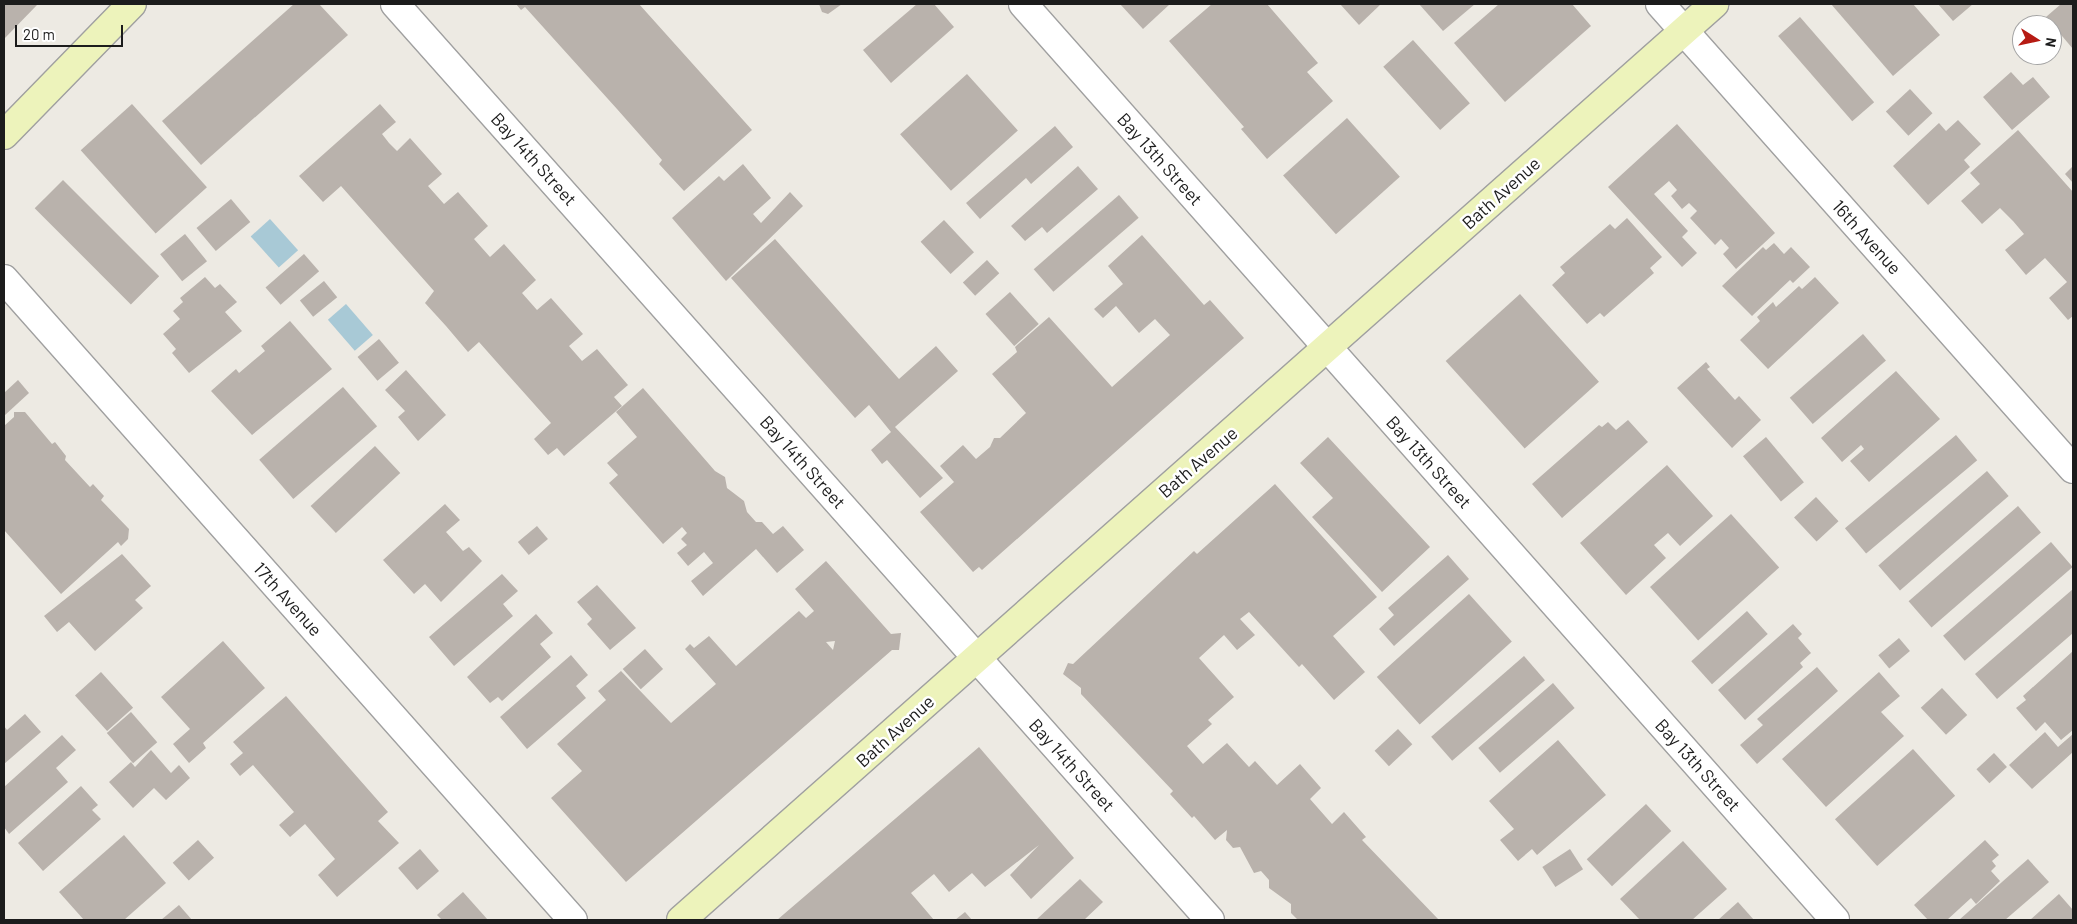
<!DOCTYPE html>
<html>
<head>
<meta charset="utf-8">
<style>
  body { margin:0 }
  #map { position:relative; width:2077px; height:924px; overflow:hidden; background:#edeae3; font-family:Barlow,sans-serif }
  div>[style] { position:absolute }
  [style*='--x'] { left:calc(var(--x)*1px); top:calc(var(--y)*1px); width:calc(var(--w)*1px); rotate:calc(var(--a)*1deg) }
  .water>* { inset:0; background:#a8c9d6; transform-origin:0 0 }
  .building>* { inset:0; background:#b9b2ac; transform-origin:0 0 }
  .roads { filter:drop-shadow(1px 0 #a0a0a0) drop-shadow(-1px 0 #a0a0a0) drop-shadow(0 1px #a0a0a0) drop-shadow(0 -1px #a0a0a0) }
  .street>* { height:28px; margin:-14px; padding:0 14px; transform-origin:14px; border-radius:14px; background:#fff }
  .secondary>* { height:28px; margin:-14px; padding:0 14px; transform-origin:14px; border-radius:14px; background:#edf3bb }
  span { translate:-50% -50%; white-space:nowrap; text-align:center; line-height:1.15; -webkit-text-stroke:5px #fff; paint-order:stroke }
  .street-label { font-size:18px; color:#1c1c1c }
  .frame { position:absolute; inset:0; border:5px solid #1c1c1c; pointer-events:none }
  .north { position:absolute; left:2012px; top:15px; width:50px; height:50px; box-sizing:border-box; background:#fff; border:1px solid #a4a4a4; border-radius:50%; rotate:100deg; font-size:14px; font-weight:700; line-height:20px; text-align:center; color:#1c1c1c }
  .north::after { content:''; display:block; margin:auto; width:18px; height:22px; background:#b61b13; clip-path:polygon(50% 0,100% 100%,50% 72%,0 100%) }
  .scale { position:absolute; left:15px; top:25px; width:108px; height:22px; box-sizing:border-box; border:2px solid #1c1c1c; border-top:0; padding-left:6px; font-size:15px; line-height:18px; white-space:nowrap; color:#1c1c1c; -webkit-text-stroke:4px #fff; paint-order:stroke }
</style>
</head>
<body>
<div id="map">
  <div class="water">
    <div style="left:270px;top:219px;width:42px;height:26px;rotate:48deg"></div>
    <div style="left:346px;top:304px;width:41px;height:24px;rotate:49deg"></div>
  </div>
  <div class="building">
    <div style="clip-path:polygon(4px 4px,38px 4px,4px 39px)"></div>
    <div style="clip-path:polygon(294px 4px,319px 4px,348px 35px,201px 165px,162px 121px)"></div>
    <div style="clip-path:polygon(516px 4px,639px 4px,752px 130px,684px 191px,659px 164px,662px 160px,617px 109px,525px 7px,521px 10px)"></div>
    <div style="clip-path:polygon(819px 4px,842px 4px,828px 14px,822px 12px)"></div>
    <div style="clip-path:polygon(917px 4px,934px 4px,954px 27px,891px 83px,863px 50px)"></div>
    <div style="clip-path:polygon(1120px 4px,1170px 4px,1143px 29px)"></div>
    <div style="clip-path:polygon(1212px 4px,1267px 4px,1318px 63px,1307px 72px,1333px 101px,1267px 159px,1241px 129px,1244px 127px,1169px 41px)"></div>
    <div style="clip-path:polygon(1340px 4px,1381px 4px,1359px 25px)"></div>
    <div style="clip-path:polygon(1419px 4px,1475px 4px,1443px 31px)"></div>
    <div style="clip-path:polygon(1499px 4px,1572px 4px,1591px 26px,1505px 102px,1454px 43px)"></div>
    <div style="clip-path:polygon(1831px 4px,1913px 4px,1940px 35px,1893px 76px)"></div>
    <div style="clip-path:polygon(1938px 4px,1973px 4px,1953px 21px)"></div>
    <div style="clip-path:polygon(2061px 4px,2073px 4px,2073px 49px,2046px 17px)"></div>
    <div style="left:1800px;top:17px;width:113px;height:29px;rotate:49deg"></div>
    <div style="left:1413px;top:40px;width:85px;height:40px;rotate:48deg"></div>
    <div style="clip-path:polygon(2011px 72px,2023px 85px,2033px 77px,2050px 97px,2012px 130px,1983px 97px)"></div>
    <div style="left:967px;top:74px;width:76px;height:90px;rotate:48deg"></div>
    <div style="left:1910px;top:89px;width:33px;height:33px;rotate:47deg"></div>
    <div style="left:132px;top:104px;width:112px;height:69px;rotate:48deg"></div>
    <div style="clip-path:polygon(380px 104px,396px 122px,382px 134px,389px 143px,397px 151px,410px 138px,442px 174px,428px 186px,444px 204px,458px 192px,488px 226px,474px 239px,490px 257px,504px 244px,536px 280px,522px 293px,537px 310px,551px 298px,583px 334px,569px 346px,582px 361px,597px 349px,628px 385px,614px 397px,622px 406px,564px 456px,557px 448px,548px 455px,534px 439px,551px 423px,479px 342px,468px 352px,446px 326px,425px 303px,434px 291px,341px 186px,323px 202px,299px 176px)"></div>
    <div style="left:1347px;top:118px;width:79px;height:86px;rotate:48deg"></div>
    <div style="clip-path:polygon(1958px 120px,1981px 144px,1964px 160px,1970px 167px,1928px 205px,1893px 166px,1939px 123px,1946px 131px)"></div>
    <div style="clip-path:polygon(1677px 124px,1775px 233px,1736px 269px,1723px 254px,1729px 248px,1721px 239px,1715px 245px,1690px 218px,1697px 211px,1689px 203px,1682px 209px,1671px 196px,1677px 190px,1669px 181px,1654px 194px,1688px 231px,1682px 237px,1697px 253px,1682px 267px,1608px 187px)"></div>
    <div style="clip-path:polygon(1055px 126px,1073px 147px,1031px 184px,1026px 178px,980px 219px,966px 203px)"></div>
    <div style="clip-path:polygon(2018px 130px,2073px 192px,2073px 316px,2068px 320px,2049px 298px,2067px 282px,2045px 258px,2026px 275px,2005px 250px,2024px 234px,2013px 221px,2000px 208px,1982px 224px,1961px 201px,1980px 184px,1970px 173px)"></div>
    <div style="clip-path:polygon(743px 164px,771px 198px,753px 214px,761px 223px,790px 192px,803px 206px,726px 281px,672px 218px,719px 176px,724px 181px)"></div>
    <div style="clip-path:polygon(1078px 166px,1098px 189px,1047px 233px,1042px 227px,1025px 241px,1011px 226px)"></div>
    <div style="clip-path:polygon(2073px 166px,2073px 183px,2065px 174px)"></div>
    <div style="left:63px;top:180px;width:136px;height:40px;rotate:45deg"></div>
    <div style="left:1119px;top:195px;width:30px;height:113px;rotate:49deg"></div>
    <div style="left:231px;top:199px;width:30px;height:45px;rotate:50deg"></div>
    <div style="clip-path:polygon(1627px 218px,1662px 257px,1650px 268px,1654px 273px,1604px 317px,1600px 313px,1587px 324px,1552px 285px,1565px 273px,1560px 267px,1610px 224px,1615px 229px)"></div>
    <div style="left:944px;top:220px;width:44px;height:32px;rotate:47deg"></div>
    <div style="left:185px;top:234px;width:35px;height:32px;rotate:51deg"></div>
    <div style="clip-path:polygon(1142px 235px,1204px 305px,1210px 300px,1244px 338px,982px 570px,979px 567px,973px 572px,920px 512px,954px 482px,940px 466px,963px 445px,976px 459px,990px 447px,994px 438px,1000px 438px,1026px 413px,992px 374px,1017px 352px,1015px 347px,1049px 317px,1112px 387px,1170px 335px,1155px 319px,1139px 333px,1116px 306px,1103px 318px,1094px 309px,1123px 284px,1108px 266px)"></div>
    <div style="clip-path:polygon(775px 239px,899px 379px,936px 346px,958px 371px,895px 427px,943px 478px,920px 498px,887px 460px,882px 464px,871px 450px,891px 432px,869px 405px,855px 418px,731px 278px)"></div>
    <div style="clip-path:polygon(1774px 243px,1784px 254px,1791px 247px,1810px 267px,1793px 283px,1790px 280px,1752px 316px,1722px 286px,1763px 247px,1766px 250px)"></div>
    <div style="left:304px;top:254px;width:23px;height:51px;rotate:49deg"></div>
    <div style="left:987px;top:260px;width:18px;height:33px;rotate:47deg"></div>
    <div style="clip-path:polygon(205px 277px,215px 288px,220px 284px,237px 302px,225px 312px,242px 331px,189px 373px,172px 353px,176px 349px,163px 334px,180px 319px,173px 311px,183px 302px,180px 298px)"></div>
    <div style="clip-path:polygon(1815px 277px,1839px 303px,1768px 369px,1740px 340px,1760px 321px,1757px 317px,1773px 302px,1776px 307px,1799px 286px,1802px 289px)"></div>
    <div style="left:324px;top:281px;width:21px;height:31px;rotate:51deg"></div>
    <div style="left:1010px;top:292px;width:43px;height:33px;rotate:48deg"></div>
    <div style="left:1520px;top:294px;width:118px;height:100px;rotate:48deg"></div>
    <div style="clip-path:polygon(290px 321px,332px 369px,252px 435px,211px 391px,236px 369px,239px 373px,265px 351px,261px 346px)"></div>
    <div style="left:1863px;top:334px;width:35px;height:97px;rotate:49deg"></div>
    <div style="left:379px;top:339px;width:31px;height:28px;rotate:50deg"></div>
    <div style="clip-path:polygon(1706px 362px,1710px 367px,1707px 369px,1735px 400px,1739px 396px,1761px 420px,1732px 448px,1677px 388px)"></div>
    <div style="clip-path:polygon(406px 370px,446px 415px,418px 441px,398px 417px,405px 411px,385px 390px)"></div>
    <div style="clip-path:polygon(1896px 371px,1940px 419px,1869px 482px,1850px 461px,1864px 449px,1861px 445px,1842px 462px,1821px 438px)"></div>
    <div style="clip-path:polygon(18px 380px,29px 393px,4px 416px,4px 393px)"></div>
    <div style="left:343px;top:387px;width:52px;height:111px;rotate:49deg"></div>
    <div style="clip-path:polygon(643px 388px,715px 471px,725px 477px,727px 488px,744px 501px,747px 512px,756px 522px,762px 522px,773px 534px,783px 526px,804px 550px,777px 573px,756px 549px,703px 596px,691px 581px,713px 563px,704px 552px,688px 566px,677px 553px,687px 545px,681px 539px,687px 533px,682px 527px,663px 544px,609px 483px,618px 475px,607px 463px,637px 437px,616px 412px)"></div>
    <div style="clip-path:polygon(14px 412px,25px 412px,52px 444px,55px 442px,66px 456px,65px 460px,90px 487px,93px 484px,104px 496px,101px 500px,129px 529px,128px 539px,121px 546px,118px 542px,61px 594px,4px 530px,4px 426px,14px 417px)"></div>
    <div style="clip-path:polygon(1628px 420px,1648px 442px,1562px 518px,1532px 484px,1599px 425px,1602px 427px,1608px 422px,1616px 430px)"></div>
    <div style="left:1956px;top:435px;width:33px;height:145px;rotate:50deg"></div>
    <div style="clip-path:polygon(1328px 437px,1430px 547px,1382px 592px,1312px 517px,1333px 498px,1300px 463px)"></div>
    <div style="left:1766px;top:437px;width:59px;height:30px;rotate:50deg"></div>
    <div style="left:375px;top:446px;width:37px;height:88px;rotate:47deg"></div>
    <div style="clip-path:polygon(1667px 465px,1713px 516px,1680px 546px,1668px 533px,1654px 545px,1666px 558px,1626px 595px,1580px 543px)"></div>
    <div style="left:1987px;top:471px;width:33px;height:144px;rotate:49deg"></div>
    <div style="clip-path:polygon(1275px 484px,1377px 597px,1333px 636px,1365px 672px,1334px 700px,1302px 664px,1299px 667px,1249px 612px,1240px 619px,1255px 635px,1237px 650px,1224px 635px,1199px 658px,1234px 697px,1208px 720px,1212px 724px,1187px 746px,1203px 764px,1227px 743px,1249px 767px,1255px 761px,1277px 785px,1300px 764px,1321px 788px,1310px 799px,1332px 824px,1344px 812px,1366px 837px,1362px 840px,1439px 920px,1298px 920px,1291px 913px,1291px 904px,1269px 888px,1269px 880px,1261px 871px,1254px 873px,1240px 847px,1233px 848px,1226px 840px,1227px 830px,1215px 840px,1194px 816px,1192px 818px,1170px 794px,1173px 791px,1081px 694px,1081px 688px,1063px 674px,1068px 663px,1073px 664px,1194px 551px,1197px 554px)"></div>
    <div style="left:1816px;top:497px;width:33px;height:30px;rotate:47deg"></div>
    <div style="clip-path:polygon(445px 504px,460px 520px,446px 532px,463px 551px,469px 547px,482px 561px,441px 602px,425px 584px,414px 594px,383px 560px)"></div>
    <div style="left:2018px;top:506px;width:35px;height:145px;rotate:49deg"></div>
    <div style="left:1731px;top:514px;width:72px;height:109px;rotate:48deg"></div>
    <div style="left:537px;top:526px;width:17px;height:25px;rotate:50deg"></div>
    <div style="left:2051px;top:542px;width:33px;height:143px;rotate:49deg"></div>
    <div style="clip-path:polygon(122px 554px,151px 586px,135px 600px,143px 608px,95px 651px,69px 622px,57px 632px,44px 616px)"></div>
    <div style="clip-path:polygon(1448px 555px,1469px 579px,1394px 646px,1379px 629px,1394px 615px,1388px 608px)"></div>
    <div style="clip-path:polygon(evenodd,826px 561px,891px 634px,901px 633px,899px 650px,892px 650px,626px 882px,551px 798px,582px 771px,557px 744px,606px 700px,598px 691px,621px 671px,671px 723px,716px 684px,685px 649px,690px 644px,694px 648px,709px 636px,736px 666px,799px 611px,806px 618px,814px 611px,795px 589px,826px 561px,835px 641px,833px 650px,826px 642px,835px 641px)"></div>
    <div style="clip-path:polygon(502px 574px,518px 591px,503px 604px,513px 616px,454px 666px,429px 637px)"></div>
    <div style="clip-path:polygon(597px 585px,636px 628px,610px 650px,587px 624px,592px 619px,577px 602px)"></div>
    <div style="clip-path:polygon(2073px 589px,2073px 633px,1997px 699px,1975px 674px)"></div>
    <div style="left:1469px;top:594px;width:64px;height:124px;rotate:48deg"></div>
    <div style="left:1747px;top:611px;width:31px;height:75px;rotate:48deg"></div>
    <div style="clip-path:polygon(536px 614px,553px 633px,540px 644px,551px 657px,502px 701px,498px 697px,490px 703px,467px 677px)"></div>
    <div style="clip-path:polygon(1793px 624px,1802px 634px,1798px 638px,1811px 653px,1800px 663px,1803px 667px,1745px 720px,1718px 690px)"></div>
    <div style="left:1899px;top:638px;width:17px;height:27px;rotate:50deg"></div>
    <div style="clip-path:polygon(223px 641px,265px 688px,203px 743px,206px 748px,189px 763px,173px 744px,190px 729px,161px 697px)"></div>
    <div style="left:645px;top:649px;width:27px;height:30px;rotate:48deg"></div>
    <div style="clip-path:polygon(2073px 651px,2073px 730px,2061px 740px,2045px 722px,2036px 731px,2016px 708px,2026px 700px,2023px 696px)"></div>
    <div style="clip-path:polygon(571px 655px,588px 675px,576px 686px,586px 698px,527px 749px,500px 717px)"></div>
    <div style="left:1524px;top:656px;width:32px;height:123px;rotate:49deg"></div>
    <div style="clip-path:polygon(1817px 667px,1838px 691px,1757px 764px,1740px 745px,1763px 725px,1757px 719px)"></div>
    <div style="left:101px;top:672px;width:48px;height:35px;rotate:48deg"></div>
    <div style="clip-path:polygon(1879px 672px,1900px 696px,1881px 712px,1904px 736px,1826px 807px,1782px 759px)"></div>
    <div style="left:1553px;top:683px;width:33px;height:99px;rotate:49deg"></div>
    <div style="left:1942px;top:688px;width:37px;height:29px;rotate:47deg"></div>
    <div style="clip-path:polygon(286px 696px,388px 812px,378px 821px,399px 843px,337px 897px,318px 875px,335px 859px,305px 824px,290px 837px,279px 825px,294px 812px,253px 765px,240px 776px,230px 764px,243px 753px,233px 742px)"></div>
    <div style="left:131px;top:712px;width:40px;height:32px;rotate:49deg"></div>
    <div style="clip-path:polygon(25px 714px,41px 732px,4px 764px,4px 726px,7px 730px)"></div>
    <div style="left:1398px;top:729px;width:21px;height:32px;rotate:47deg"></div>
    <div style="clip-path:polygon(2045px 732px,2058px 747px,2073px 734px,2073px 752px,2032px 789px,2009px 765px)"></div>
    <div style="clip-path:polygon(62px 735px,76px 750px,56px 768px,68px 782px,9px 834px,4px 827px,4px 787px)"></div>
    <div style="clip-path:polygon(1558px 740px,1606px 795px,1537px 855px,1532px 849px,1518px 861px,1500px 840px,1514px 829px,1489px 801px)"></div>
    <div style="clip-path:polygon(979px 747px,1074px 858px,1031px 899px,1010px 875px,1039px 845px,985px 887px,972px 873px,949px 892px,934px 874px,911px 893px,934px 920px,777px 920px)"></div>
    <div style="left:1913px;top:749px;width:63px;height:105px;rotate:48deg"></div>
    <div style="clip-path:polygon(151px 750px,171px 773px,179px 765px,190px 778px,166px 800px,154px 788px,133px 808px,109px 782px,131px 762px,135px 767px)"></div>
    <div style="left:1994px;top:753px;width:19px;height:24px;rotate:47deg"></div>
    <div style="clip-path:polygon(81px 786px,98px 805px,92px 810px,101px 819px,43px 871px,18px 843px)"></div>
    <div style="left:1646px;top:804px;width:37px;height:81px;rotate:47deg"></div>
    <div style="clip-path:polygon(124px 835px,166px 883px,124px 920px,84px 920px,59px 892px)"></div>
    <div style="left:198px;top:840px;width:24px;height:34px;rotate:48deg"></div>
    <div style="clip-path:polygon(1985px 840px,1999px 855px,1992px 861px,1996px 866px,1991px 871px,2000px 881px,1976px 904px,1971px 898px,1947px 920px,1928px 920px,1914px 905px)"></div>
    <div style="clip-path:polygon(1683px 841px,1727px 889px,1692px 920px,1640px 920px,1620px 899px)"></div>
    <div style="left:420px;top:849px;width:29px;height:29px;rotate:49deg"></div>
    <div style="left:1570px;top:849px;width:24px;height:33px;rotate:57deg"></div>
    <div style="clip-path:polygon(2028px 859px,2049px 882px,2005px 920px,1959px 920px)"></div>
    <div style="clip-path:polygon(1080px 879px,1103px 902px,1084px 920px,1036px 920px)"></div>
    <div style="clip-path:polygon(463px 892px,488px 920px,442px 920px,437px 915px)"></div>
    <div style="clip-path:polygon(2059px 894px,2073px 910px,2073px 920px,2030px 920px)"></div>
    <div style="clip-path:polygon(1738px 902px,1754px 920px,1718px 920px)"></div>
    <div style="clip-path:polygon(179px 905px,192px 920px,161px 920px)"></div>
    <div style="clip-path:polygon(965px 912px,972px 920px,955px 920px)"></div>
  </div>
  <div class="roads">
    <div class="street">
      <div style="--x:395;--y:4;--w:1226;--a:48.34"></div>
      <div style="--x:1023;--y:4;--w:1224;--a:48.44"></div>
      <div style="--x:1660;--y:4;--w:622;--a:48.39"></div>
      <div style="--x:4;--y:279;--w:857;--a:48.41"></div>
    </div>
    <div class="secondary">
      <div style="--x:4;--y:135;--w:183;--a:-45.7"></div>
      <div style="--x:681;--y:920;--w:1381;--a:-41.56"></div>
    </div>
  </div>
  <div class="street-label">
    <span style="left:534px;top:159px;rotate:48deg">Bay 14th Street</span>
    <span style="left:1160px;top:159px;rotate:48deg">Bay 13th Street</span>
    <span style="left:1501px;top:193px;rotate:-42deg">Bath Avenue</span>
    <span style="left:1867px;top:237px;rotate:48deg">16th Avenue</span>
    <span style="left:803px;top:462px;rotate:48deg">Bay 14th Street</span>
    <span style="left:1198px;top:462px;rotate:-41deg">Bath Avenue</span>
    <span style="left:1429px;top:462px;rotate:48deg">Bay 13th Street</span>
    <span style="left:288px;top:599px;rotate:48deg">17th Avenue</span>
    <span style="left:895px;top:731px;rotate:-42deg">Bath Avenue</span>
    <span style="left:1072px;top:765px;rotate:48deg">Bay 14th Street</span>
    <span style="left:1698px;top:765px;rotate:48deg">Bay 13th Street</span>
  </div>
  <div class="frame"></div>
  <div class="north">N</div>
  <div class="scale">20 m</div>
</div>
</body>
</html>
